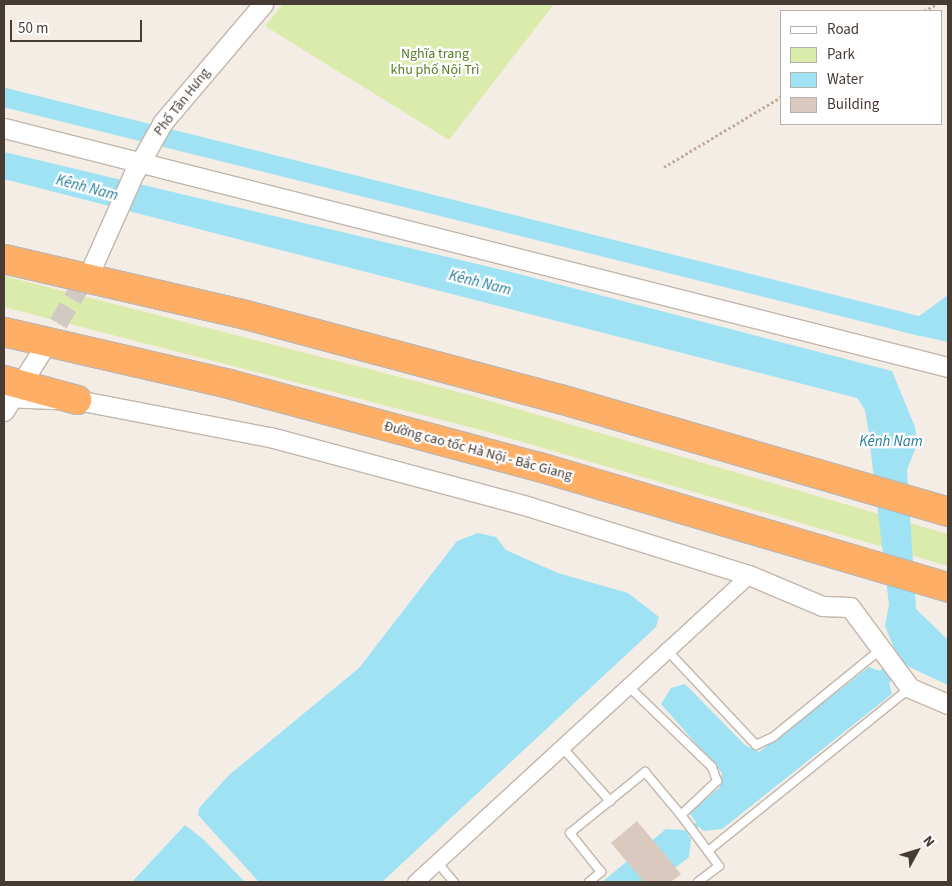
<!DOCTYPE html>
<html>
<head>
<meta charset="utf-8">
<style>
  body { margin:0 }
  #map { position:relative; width:952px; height:886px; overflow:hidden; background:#f4ede6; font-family:"Source Sans 3",sans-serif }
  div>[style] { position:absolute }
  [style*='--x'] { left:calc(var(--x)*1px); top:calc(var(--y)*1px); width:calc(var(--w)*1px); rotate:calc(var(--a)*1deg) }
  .green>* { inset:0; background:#dbebac }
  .water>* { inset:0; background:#9fe2f4 }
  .stream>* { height:5px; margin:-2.5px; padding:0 2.5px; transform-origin:2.5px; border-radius:2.5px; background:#9fe2f4 }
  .canal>* { height:19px; margin:-9.5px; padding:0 9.5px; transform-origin:9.5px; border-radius:9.5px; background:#9fe2f4 }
  .building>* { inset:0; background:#d9c9be }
  .tertiary-tunnel>* { height:19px; margin-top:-9.5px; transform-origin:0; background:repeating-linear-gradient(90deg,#d1cac3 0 19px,transparent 0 28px) }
  .path>* { height:3px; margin-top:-1.5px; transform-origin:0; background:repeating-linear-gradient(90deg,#c2ab98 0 2.5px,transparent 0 5px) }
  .roads { filter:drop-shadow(1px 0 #c3b6ab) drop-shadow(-1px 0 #c3b6ab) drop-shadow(0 1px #c3b6ab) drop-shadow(0 -1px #c3b6ab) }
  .service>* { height:8px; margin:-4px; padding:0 4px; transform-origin:4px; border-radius:4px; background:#fff }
  .minor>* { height:15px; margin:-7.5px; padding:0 7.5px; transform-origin:7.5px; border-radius:7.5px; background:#fff }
  .tertiary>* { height:19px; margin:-9.5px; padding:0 9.5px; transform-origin:9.5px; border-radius:9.5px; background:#fff }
  .motorway>* { height:28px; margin:-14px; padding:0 14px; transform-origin:14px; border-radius:14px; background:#ffae66 }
  span { translate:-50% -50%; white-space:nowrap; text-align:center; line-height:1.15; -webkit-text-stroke:4.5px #fff; paint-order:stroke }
  .park-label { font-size:14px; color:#577c25 }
  .street-label { font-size:14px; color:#473c35 }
  .water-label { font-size:15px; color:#237d97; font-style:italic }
  .frame { position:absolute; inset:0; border:5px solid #473c35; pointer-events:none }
  .legend { position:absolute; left:780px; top:10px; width:162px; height:115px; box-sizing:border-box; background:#fff; border:1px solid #b5b1ae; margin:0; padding:6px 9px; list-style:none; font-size:15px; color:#473c35 }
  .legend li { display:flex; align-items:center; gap:10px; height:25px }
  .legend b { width:25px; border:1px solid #b5b1ae }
  .north { position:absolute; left:892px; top:826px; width:50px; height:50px; -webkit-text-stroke:4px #fff; paint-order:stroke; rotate:51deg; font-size:14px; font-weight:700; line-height:20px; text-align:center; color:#473c35 }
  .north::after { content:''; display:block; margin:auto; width:18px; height:22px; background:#473c35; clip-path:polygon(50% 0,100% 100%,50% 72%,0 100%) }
  .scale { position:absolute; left:10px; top:20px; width:132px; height:22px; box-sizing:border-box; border:2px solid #473c35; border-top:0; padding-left:6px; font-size:15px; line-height:18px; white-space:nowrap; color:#473c35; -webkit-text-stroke:4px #fff; paint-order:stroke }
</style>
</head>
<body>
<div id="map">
  <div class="green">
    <div style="clip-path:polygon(283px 4px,554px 4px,449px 140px,265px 26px)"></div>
    <div style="clip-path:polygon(4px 276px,466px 394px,948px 534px,948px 566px,481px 430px,4px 307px)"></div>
  </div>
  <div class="water">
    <div style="clip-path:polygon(4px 152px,511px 272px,892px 371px,915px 427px,917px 444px,907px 470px,916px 609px,948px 640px,948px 685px,907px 666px,889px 683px,892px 694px,722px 829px,703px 831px,689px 813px,720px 787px,722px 773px,661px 704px,671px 688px,685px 684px,745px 745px,759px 752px,869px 667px,880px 671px,897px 655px,885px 626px,889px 605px,868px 428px,865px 410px,857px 398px,4px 179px)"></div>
    <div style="clip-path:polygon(948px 295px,948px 342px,899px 331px)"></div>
    <div style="clip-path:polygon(478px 533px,496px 537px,506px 550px,558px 573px,628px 593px,659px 617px,656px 627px,382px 882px,259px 882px,198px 815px,199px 808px,229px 775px,359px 668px,457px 541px)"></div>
    <div style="clip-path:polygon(185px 825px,203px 839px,245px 882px,132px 882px)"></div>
    <div style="clip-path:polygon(666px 829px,684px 830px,691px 839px,689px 857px,657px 882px,602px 882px)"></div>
  </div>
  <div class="stream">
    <div style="--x:681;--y:837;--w:27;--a:-39"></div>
  </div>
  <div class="canal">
    <div style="--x:4;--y:97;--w:945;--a:14.02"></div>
    <div style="--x:921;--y:326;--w:27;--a:-10"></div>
  </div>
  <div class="building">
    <div style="clip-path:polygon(637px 821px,681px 874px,671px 882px,644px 882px,611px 843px)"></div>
  </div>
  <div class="tertiary-tunnel">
    <div style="--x:44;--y:347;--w:92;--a:-59.3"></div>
  </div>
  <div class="path">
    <div style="--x:924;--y:11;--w:15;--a:-28"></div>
    <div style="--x:664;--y:167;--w:136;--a:-30.9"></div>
  </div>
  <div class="roads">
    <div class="service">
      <div style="--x:665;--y:648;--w:133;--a:46.8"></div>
      <div style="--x:756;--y:745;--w:19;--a:-25"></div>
      <div style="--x:773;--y:737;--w:138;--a:-39.1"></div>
      <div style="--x:561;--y:746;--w:74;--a:48.3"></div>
      <div style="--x:681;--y:815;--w:64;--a:53.3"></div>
      <div style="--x:719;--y:866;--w:26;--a:143"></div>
      <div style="--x:708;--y:851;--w:260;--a:-38.9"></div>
      <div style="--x:437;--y:862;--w:26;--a:50"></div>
      <div style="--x:589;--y:882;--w:16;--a:-40"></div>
      <div style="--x:601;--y:872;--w:50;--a:-128.5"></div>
      <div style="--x:570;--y:833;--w:97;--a:-39.1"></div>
      <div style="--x:645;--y:772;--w:56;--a:50.1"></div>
      <div style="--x:681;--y:815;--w:50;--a:-43.4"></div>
      <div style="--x:717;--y:781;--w:15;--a:-110"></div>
      <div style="--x:712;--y:767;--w:118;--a:-136"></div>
    </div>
    <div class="minor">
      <div style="--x:415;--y:882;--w:454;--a:-42.6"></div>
    </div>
    <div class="tertiary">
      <div style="--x:4;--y:128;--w:974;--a:14.21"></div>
      <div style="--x:93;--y:265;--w:98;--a:-66"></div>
      <div style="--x:133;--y:175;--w:61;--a:-60.5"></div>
      <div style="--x:163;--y:122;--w:155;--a:-49.7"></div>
      <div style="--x:4;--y:397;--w:73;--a:2.4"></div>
      <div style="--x:77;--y:400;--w:197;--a:10.9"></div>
      <div style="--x:270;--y:437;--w:266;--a:15"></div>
      <div style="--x:527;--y:506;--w:232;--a:17.3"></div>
      <div style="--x:749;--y:575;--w:79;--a:23"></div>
      <div style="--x:822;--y:606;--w:28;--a:2"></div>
      <div style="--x:850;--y:607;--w:101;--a:53.5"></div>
      <div style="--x:910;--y:688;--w:41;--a:22.8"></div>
      <div style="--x:4;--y:411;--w:75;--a:-58"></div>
    </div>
    <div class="motorway">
      <div style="--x:4;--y:259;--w:248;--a:13"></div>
      <div style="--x:246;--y:315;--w:325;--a:15"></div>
      <div style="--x:560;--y:399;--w:404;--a:16.2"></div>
      <div style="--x:4;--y:332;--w:231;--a:13"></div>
      <div style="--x:229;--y:384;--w:321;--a:15"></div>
      <div style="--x:539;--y:467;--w:426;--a:16.4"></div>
      <div style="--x:4;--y:380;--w:76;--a:15.3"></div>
    </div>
  </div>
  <div class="park-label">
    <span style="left:435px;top:62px">Nghĩa trang<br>khu phố Nội Trì</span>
  </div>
  <div class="street-label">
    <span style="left:182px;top:102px;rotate:-52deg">Phố Tân Hưng</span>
    <span style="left:478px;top:451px;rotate:15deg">Đường cao tốc Hà Nội - Bắc Giang</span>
  </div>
  <div class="water-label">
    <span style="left:87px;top:188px;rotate:15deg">Kênh Nam</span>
    <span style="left:480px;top:283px;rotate:14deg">Kênh Nam</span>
    <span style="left:891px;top:442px">Kênh Nam</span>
  </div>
  <div class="frame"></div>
  <ul class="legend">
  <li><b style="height:6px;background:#fff"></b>Road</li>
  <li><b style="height:14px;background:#dbebac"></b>Park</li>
  <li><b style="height:14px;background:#9fe2f4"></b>Water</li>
  <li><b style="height:14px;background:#d9c9be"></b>Building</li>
  </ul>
  <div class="north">N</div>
  <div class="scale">50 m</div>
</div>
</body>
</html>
